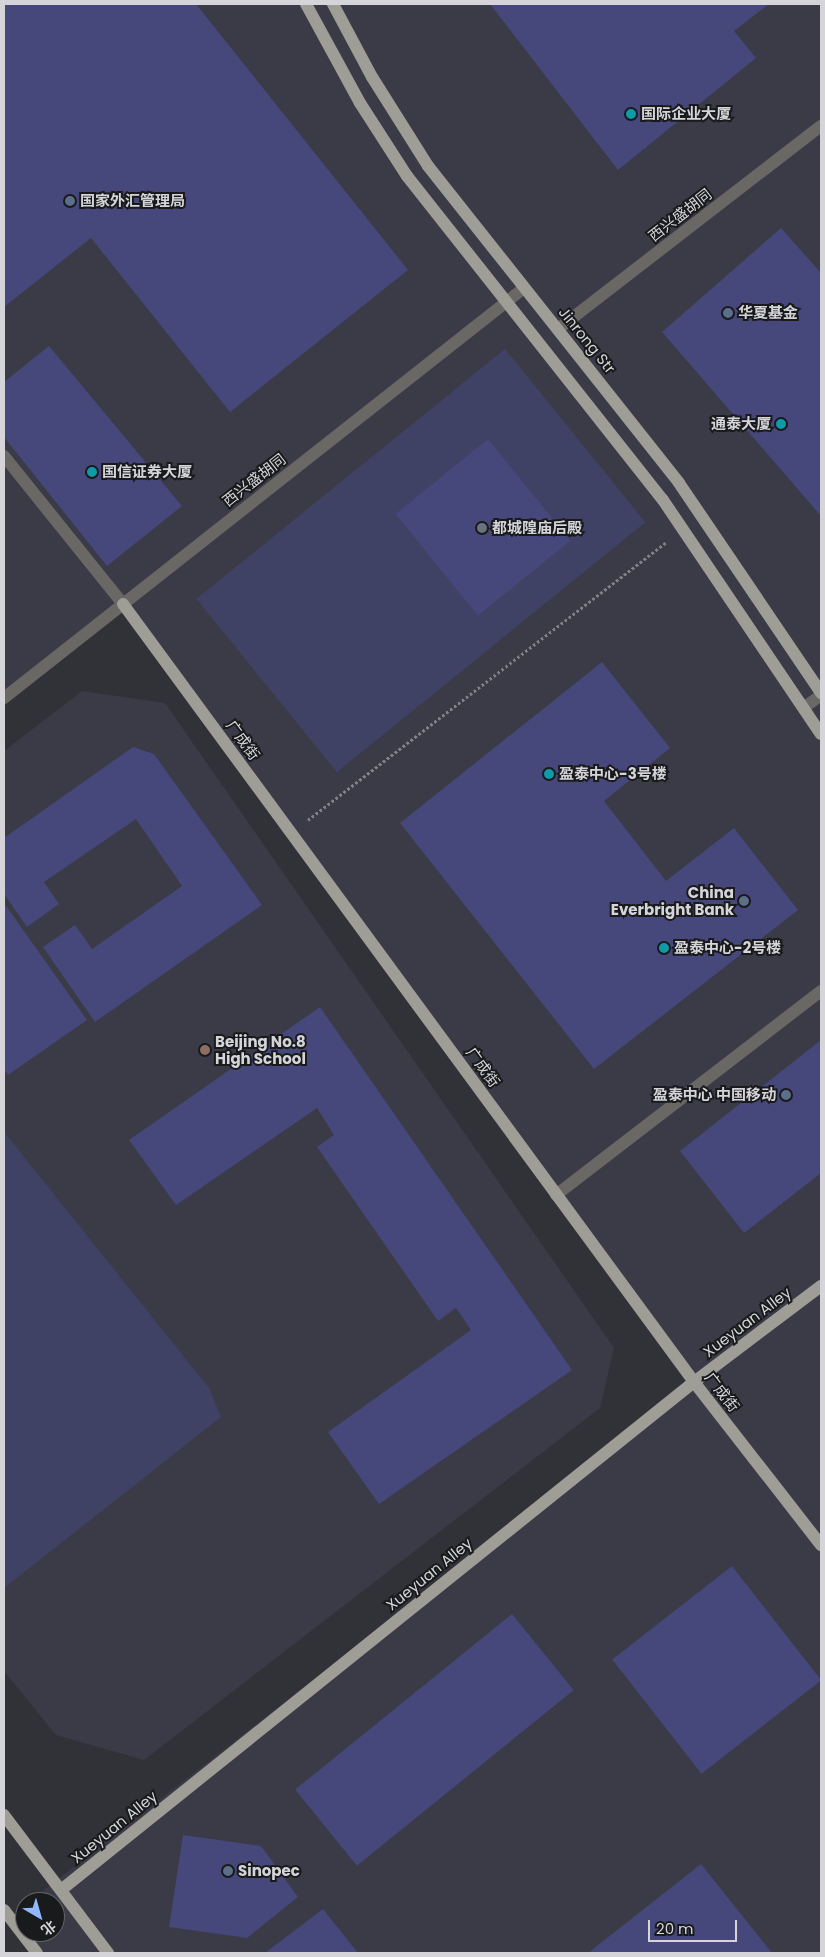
<!DOCTYPE html>
<html>
<head>
<meta charset="utf-8">
<style>
  body { margin:0 }
  #map { position:relative; width:825px; height:1957px; overflow:hidden; background:#313238; font-family:Poppins,"Noto Sans SC",sans-serif }
  div>[style] { position:absolute }
  [style*='--x'] { left:calc(var(--x)*1px); top:calc(var(--y)*1px); width:calc(var(--w)*1px); rotate:calc(var(--a)*1deg) }
  .built>* { inset:0; background:#3a3b47 }
  .green>* { inset:0; background:#404265; transform-origin:0 0 }
  .building>* { inset:0; background:#46477a; transform-origin:0 0 }
  .path>* { height:3px; margin-top:-1.5px; transform-origin:0; background:repeating-linear-gradient(90deg,#808186 0 2.5px,transparent 0 5px) }
  .minor>* { height:12px; margin:-6px; padding:0 6px; transform-origin:6px; border-radius:6px; background:#696865 }
  .major>* { height:12px; margin:-6px; padding:0 6px; transform-origin:6px; border-radius:6px; background:#9e9d96 }
  .dots>* { width:14px; height:14px; translate:-50% -50%; box-sizing:border-box; border:2px solid #191a1c; border-radius:50% }
  span { translate:-50% -50%; white-space:nowrap; text-align:center; line-height:1.15; -webkit-text-stroke:4px #191a1c; paint-order:stroke }
  .poi-label { font-size:15px; color:#d5d5d9; font-weight:700 }
  .left { translate:0 -50%; text-align:left }
  .right { translate:-100% -50%; text-align:right }
  .street-label { font-size:15px; color:#d5d5d9 }
  .frame { position:absolute; inset:0; border:5px solid #d5d5d9; pointer-events:none }
  .north { position:absolute; left:15px; top:1892px; width:50px; height:50px; box-sizing:border-box; background:#191a1c; border:1px solid #646568; border-radius:50%; rotate:142deg; font-size:14px; font-weight:700; line-height:20px; text-align:center; color:#d5d5d9 }
  .north::after { content:''; display:block; margin:auto; width:18px; height:22px; background:#91b8fd; clip-path:polygon(50% 0,100% 100%,50% 72%,0 100%) }
  .scale { position:absolute; left:648px; top:1920px; width:89px; height:22px; box-sizing:border-box; border:2px solid #d5d5d9; border-top:0; padding-left:6px; font-size:15px; line-height:18px; white-space:nowrap; color:#d5d5d9; -webkit-text-stroke:4px #191a1c; paint-order:stroke }
</style>
</head>
<body>
<div id="map">
  <div class="built">
    <div style="clip-path:polygon(4px 4px,821px 4px,821px 1953px,33px 1953px,9px 1918px,25px 1905px,25px 1932px,55px 1932px,55px 1902px,29px 1902px,694px 1382px,123px 604px,4px 698px)"></div>
    <div style="clip-path:polygon(82px 691px,165px 703px,614px 1348px,600px 1408px,144px 1760px,56px 1735px,4px 1671px,4px 751px)"></div>
  </div>
  <div class="green">
    <div style="left:505px;top:349px;width:223px;height:397px;rotate:51deg"></div>
    <div style="clip-path:polygon(4px 1132px,209px 1388px,221px 1417px,4px 1588px)"></div>
  </div>
  <div class="building">
    <div style="clip-path:polygon(4px 4px,196px 4px,408px 270px,230px 412px,91px 238px,4px 307px)"></div>
    <div style="clip-path:polygon(490px 4px,769px 4px,734px 31px,756px 58px,618px 170px)"></div>
    <div style="clip-path:polygon(781px 228px,821px 273px,821px 516px,662px 332px)"></div>
    <div style="clip-path:polygon(49px 346px,182px 506px,107px 566px,4px 437px,4px 382px)"></div>
    <div style="left:488px;top:439px;width:131px;height:119px;rotate:51deg"></div>
    <div style="clip-path:polygon(602px 662px,670px 748px,604px 801px,666px 881px,734px 828px,798px 910px,594px 1069px,400px 823px)"></div>
    <div style="clip-path:polygon(133px 747px,154px 754px,262px 905px,95px 1022px,43px 947px,75px 925px,92px 949px,182px 886px,136px 819px,44px 882px,59px 904px,27px 927px,4px 894px,4px 838px)"></div>
    <div style="clip-path:polygon(4px 903px,87px 1020px,8px 1075px,4px 1069px)"></div>
    <div style="clip-path:polygon(320px 1007px,572px 1370px,379px 1504px,328px 1432px,471px 1330px,456px 1308px,438px 1321px,317px 1147px,334px 1135px,317px 1108px,176px 1205px,129px 1140px)"></div>
    <div style="clip-path:polygon(821px 1040px,821px 1173px,744px 1233px,680px 1151px)"></div>
    <div style="left:732px;top:1566px;width:145px;height:152px;rotate:52deg"></div>
    <div style="left:512px;top:1614px;width:98px;height:279px;rotate:51deg"></div>
    <div style="clip-path:polygon(183px 1835px,261px 1846px,298px 1897px,247px 1938px,169px 1927px)"></div>
    <div style="clip-path:polygon(701px 1864px,772px 1953px,588px 1953px)"></div>
    <div style="clip-path:polygon(323px 1909px,358px 1953px,265px 1953px)"></div>
  </div>
  <div class="path">
    <div style="--x:308;--y:820;--w:453;--a:-37.8"></div>
  </div>
  <div class="minor">
    <div style="--x:558;--y:329;--w:332;--a:-37.7"></div>
    <div style="--x:4;--y:456;--w:190;--a:51.2"></div>
    <div style="--x:4;--y:698;--w:662;--a:-38.25"></div>
    <div style="--x:805;--y:707;--w:20;--a:-37"></div>
    <div style="--x:556;--y:1195;--w:334;--a:-37.6"></div>
  </div>
  <div class="major">
    <div style="--x:306;--y:4;--w:113;--a:61.4"></div>
    <div style="--x:360;--y:103;--w:87;--a:57.2"></div>
    <div style="--x:407;--y:176;--w:413;--a:51.7"></div>
    <div style="--x:663;--y:500;--w:282;--a:56"></div>
    <div style="--x:333;--y:4;--w:83;--a:61.9"></div>
    <div style="--x:372;--y:77;--w:105;--a:57.8"></div>
    <div style="--x:428;--y:166;--w:404;--a:51.6"></div>
    <div style="--x:679;--y:483;--w:254;--a:55.9"></div>
    <div style="--x:123;--y:604;--w:965;--a:53.72"></div>
    <div style="--x:694;--y:1382;--w:207;--a:52.1"></div>
    <div style="--x:4;--y:1815;--w:173;--a:53"></div>
    <div style="--x:61;--y:1890;--w:812;--a:-38.75"></div>
    <div style="--x:694;--y:1382;--w:159;--a:-37.1"></div>
    <div style="--x:4;--y:1910;--w:54;--a:52.5"></div>
  </div>
  <div class="dots">
    <div style="left:631px;top:114px;background:#0f9aa8"></div>
    <div style="left:70px;top:201px;background:#5c6f8a"></div>
    <div style="left:728px;top:313px;background:#5c6f8a"></div>
    <div style="left:781px;top:424px;background:#0f9aa8"></div>
    <div style="left:92px;top:472px;background:#0f9aa8"></div>
    <div style="left:482px;top:528px;background:#6b7280"></div>
    <div style="left:549px;top:774px;background:#0f9aa8"></div>
    <div style="left:744px;top:901px;background:#5c6f8a"></div>
    <div style="left:664px;top:948px;background:#0f9aa8"></div>
    <div style="left:205px;top:1050px;background:#8d6e63"></div>
    <div style="left:786px;top:1095px;background:#5c6f8a"></div>
    <div style="left:228px;top:1871px;background:#5c6f8a"></div>
  </div>
  <div class="poi-label">
    <span class="left" style="left:641px;top:114px">国际企业大厦</span>
    <span class="left" style="left:80px;top:201px">国家外汇管理局</span>
    <span class="left" style="left:738px;top:313px">华夏基金</span>
    <span class="right" style="left:771px;top:424px">通泰大厦</span>
    <span class="left" style="left:102px;top:472px">国信证券大厦</span>
    <span class="left" style="left:492px;top:528px">都城隍庙后殿</span>
    <span class="left" style="left:559px;top:774px">盈泰中心-3号楼</span>
    <span class="right" style="left:734px;top:901px">China<br>Everbright Bank</span>
    <span class="left" style="left:674px;top:948px">盈泰中心-2号楼</span>
    <span class="left" style="left:215px;top:1050px">Beijing No.8<br>High School</span>
    <span class="right" style="left:776px;top:1095px">盈泰中心 中国移动</span>
    <span class="left" style="left:238px;top:1871px">Sinopec</span>
  </div>
  <div class="street-label">
    <span style="left:680px;top:215px;rotate:-38deg">西兴盛胡同</span>
    <span style="left:587px;top:340px;rotate:51deg">Jinrong Str</span>
    <span style="left:254px;top:480px;rotate:-38deg">西兴盛胡同</span>
    <span style="left:243px;top:740px;rotate:54deg">广成街</span>
    <span style="left:483px;top:1067px;rotate:54deg">广成街</span>
    <span style="left:747px;top:1322px;rotate:-37deg">Xueyuan Alley</span>
    <span style="left:722px;top:1392px;rotate:52deg">广成街</span>
    <span style="left:429px;top:1574px;rotate:-39deg">Xueyuan Alley</span>
    <span style="left:114px;top:1827px;rotate:-39deg">Xueyuan Alley</span>
  </div>
  <div class="frame"></div>
  <div class="north">北</div>
  <div class="scale">20 m</div>
</div>
</body>
</html>
